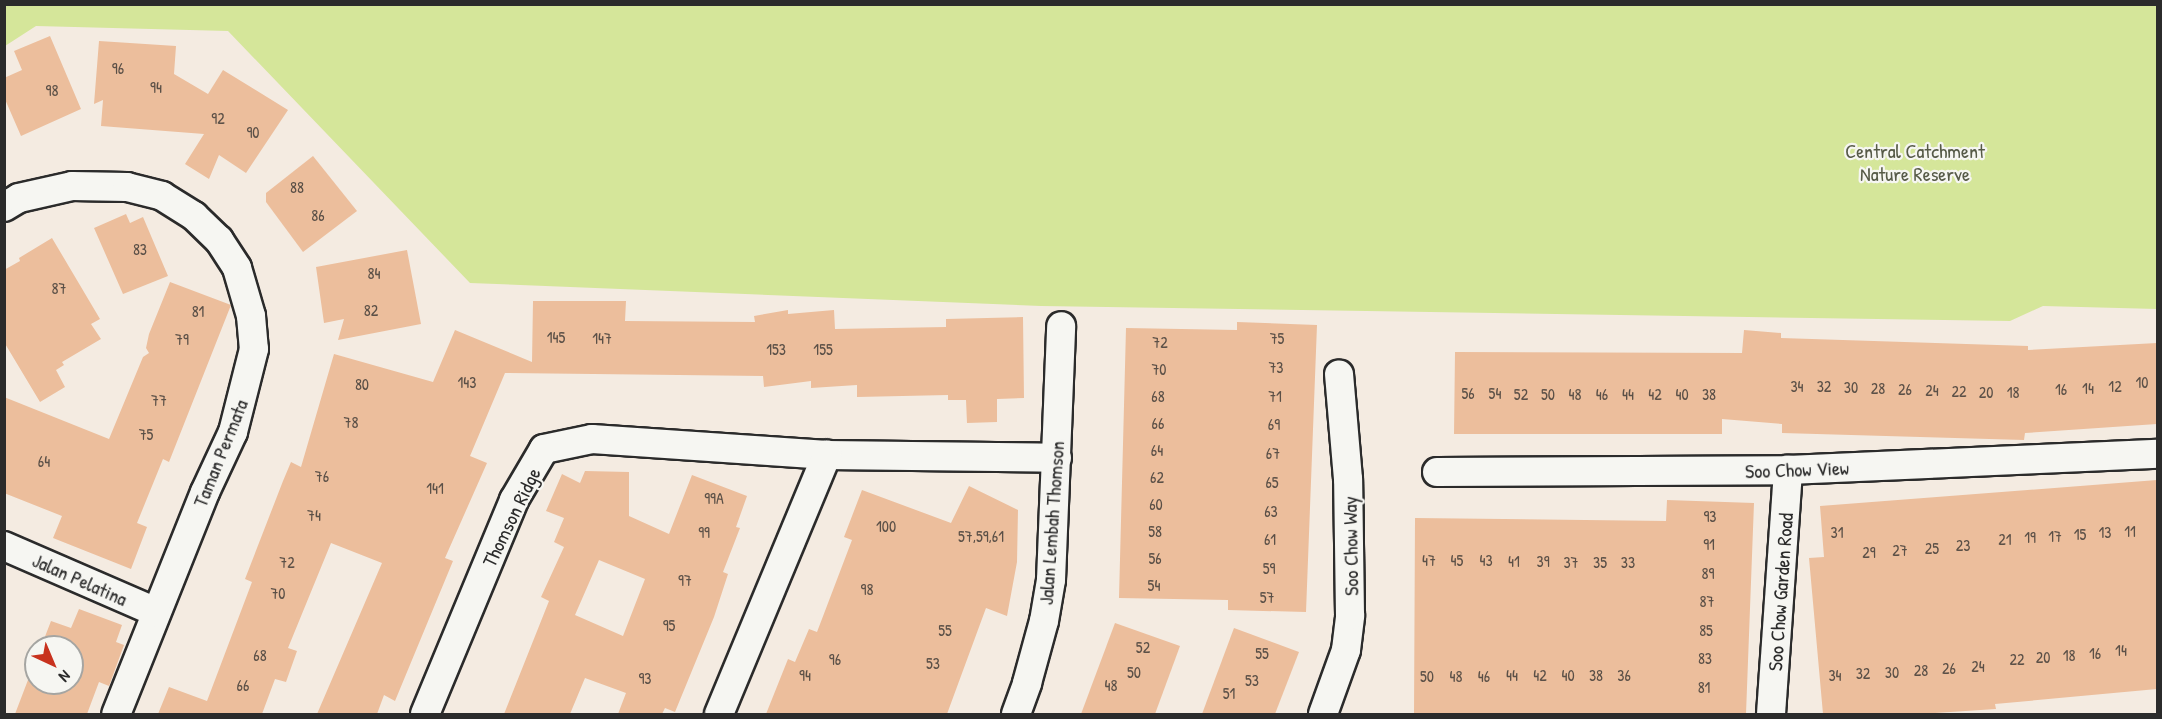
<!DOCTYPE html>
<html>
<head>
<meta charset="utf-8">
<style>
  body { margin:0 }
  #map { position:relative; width:2162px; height:719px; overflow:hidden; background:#f4ebe1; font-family:"Patrick Hand",sans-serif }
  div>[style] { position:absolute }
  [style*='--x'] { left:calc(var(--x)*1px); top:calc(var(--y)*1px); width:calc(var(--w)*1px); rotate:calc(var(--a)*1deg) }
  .green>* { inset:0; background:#d5e69a }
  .building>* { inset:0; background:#ecbe9c }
  .roads { filter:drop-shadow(2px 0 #2b2b2b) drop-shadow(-2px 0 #2b2b2b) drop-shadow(0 2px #2b2b2b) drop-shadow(0 -2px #2b2b2b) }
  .street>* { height:28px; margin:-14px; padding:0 14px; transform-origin:14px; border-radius:14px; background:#f6f6f2 }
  span { translate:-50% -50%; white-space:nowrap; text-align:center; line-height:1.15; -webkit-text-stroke:4.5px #f6f6f2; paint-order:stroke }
  .number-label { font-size:16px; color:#5b5047 }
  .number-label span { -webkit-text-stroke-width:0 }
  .park-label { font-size:20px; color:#565a47 }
  .street-label { font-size:20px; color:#2b2b2b }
  .frame { position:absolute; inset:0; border:6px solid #2b2b2b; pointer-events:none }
  .north { position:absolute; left:24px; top:635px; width:60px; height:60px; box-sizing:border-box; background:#f6f6f2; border:2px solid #a5a5a2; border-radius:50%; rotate:136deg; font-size:16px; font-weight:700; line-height:24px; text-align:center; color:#2b2b2b }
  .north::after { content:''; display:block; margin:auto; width:21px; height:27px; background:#c8321e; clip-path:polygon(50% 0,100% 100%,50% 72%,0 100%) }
</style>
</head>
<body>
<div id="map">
  <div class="green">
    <div style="clip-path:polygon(5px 4px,2157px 5px,2157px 309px,2043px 306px,2010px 321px,1041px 306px,470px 283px,228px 31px,36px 26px,5px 46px)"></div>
  </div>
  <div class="building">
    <div style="clip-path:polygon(50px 36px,81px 109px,21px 136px,4px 97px,4px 78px,22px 70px,14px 51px)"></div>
    <div style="clip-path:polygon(99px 41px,176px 46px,174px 74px,208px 94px,223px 70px,288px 110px,246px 173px,219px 155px,209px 179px,185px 164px,204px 134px,101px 126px,103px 100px,94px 104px)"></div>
    <div style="clip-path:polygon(313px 156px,357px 211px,303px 252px,266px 202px,266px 193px)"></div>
    <div style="clip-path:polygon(126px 214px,130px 223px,143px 217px,168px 276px,123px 294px,94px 228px)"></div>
    <div style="clip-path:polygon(52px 238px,100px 319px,91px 324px,101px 339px,62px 362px,64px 365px,56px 370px,65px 387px,40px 402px,4px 342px,4px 270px,20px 261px,19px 258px)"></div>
    <div style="clip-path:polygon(407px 250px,421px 324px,338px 340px,344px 319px,324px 323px,316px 267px)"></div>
    <div style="clip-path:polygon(170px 282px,231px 305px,169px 462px,163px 459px,137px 523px,147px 527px,131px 569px,53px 538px,62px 516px,4px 493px,4px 397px,109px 439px,143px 357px,149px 353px,146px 348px,149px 334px)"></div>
    <div style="clip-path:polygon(533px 301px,626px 301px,625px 321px,755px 322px,754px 316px,788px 310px,788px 314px,834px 310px,835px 329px,946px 327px,946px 319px,1023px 317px,1024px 398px,997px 399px,997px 422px,967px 423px,966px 400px,948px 400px,948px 395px,857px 397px,857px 385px,811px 388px,811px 381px,764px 387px,763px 376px,505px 373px,470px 456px,487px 463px,445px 558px,453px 561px,395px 701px,384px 695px,377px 714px,317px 714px,382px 563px,331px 543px,288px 648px,297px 651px,286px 682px,275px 679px,262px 714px,158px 714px,169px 687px,207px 701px,252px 582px,245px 579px,283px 481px,291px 462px,301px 467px,334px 354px,433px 382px,455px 330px,532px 362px)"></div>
    <div style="clip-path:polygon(1237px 322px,1317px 325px,1306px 612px,1228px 610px,1228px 600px,1119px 598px,1126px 328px,1237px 330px)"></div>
    <div style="clip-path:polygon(1744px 330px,1781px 333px,1781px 338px,2028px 346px,2028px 350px,2157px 343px,2157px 424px,2025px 433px,2024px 440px,1782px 433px,1782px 424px,1722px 419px,1722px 434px,1454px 434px,1455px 352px,1742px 353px)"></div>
    <div style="clip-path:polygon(evenodd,585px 471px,629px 472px,629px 516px,669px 534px,692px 475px,747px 496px,736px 527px,740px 528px,723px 572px,728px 574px,714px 617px,675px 712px,665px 708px,662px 714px,618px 714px,626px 693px,585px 678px,570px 714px,504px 714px,549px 601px,541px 597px,564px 547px,554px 542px,564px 518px,546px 511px,562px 474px,580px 483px,585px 471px,599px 560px,645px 579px,623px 636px,575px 615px,599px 560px)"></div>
    <div style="clip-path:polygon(2157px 480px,2157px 689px,1995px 704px,1996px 709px,1920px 714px,1823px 714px,1809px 558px,1824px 557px,1820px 506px)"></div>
    <div style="clip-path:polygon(969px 486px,1018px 510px,1017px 562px,1007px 616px,986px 608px,947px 714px,766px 714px,788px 659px,795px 662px,809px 629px,817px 632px,852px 540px,844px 537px,862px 490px,951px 523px)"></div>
    <div style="clip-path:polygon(1667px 500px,1754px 503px,1746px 714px,1414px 714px,1415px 518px,1666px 521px)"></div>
    <div style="clip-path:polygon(79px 609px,122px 625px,116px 642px,124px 645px,109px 686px,99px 682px,87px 714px,15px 714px,36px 659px,36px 683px,72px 683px,72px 647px,41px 647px,51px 621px,71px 628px)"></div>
    <div style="clip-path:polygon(1115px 623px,1180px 646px,1155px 714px,1081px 714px)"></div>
    <div style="clip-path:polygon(1234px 628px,1299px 652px,1275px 714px,1202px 714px)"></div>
  </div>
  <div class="roads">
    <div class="street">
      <div style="--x:4;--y:207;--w:17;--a:-31"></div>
      <div style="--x:19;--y:198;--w:54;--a:-12.8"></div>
      <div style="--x:72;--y:186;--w:55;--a:1"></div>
      <div style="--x:127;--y:187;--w:36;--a:14"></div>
      <div style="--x:162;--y:196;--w:38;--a:32"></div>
      <div style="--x:194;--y:216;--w:35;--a:44"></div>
      <div style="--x:219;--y:240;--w:33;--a:57"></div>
      <div style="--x:237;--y:268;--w:50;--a:73.7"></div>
      <div style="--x:251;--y:316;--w:33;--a:85"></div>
      <div style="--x:254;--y:349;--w:86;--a:104.2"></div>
      <div style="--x:233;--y:432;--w:66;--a:115"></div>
      <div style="--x:205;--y:492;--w:239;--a:111.8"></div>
      <div style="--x:1437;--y:472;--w:351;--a:-0.3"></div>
      <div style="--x:1788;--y:470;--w:370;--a:-2.5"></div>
      <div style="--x:4;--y:546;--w:166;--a:23.5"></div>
      <div style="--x:425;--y:714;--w:232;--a:-67.4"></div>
      <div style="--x:514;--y:500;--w:59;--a:-59.5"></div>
      <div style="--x:544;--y:449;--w:49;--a:-11.8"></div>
      <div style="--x:592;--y:439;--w:236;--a:3.9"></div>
      <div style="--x:827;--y:455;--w:230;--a:0.7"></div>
      <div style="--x:719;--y:714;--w:281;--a:-67.4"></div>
      <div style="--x:1016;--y:714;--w:33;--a:-70"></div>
      <div style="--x:1027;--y:683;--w:64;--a:-74.7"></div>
      <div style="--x:1044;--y:621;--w:42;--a:-80.3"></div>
      <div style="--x:1051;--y:580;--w:254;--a:-87.7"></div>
      <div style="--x:1323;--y:714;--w:68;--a:-70.2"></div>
      <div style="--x:1346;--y:650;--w:35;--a:-83"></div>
      <div style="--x:1350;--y:615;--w:136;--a:-90.8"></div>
      <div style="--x:1348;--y:479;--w:105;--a:-94.9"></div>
      <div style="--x:1771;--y:714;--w:245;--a:-86"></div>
    </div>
  </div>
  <div class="number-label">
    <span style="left:118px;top:68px">96</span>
    <span style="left:156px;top:87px">94</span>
    <span style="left:52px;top:90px">98</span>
    <span style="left:218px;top:118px">92</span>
    <span style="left:253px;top:132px">90</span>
    <span style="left:297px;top:187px">88</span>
    <span style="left:318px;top:215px">86</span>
    <span style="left:140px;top:249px">83</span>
    <span style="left:374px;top:273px">84</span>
    <span style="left:59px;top:288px">87</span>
    <span style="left:371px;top:310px">82</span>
    <span style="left:198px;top:311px">81</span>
    <span style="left:556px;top:337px">145</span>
    <span style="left:602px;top:338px">147</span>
    <span style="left:1277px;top:338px">75</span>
    <span style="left:182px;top:339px">79</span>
    <span style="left:1160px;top:342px">72</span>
    <span style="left:776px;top:349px">153</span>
    <span style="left:823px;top:349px">155</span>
    <span style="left:1276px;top:367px">73</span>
    <span style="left:1159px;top:369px">70</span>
    <span style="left:467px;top:382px">143</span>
    <span style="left:2142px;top:382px">10</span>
    <span style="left:362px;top:384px">80</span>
    <span style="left:1797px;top:386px">34</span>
    <span style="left:1824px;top:386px">32</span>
    <span style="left:2115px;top:386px">12</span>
    <span style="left:1851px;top:387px">30</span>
    <span style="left:1878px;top:388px">28</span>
    <span style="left:2088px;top:388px">14</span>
    <span style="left:1905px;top:389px">26</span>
    <span style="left:2061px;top:389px">16</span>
    <span style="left:1932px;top:390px">24</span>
    <span style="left:1959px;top:391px">22</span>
    <span style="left:1986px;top:392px">20</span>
    <span style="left:2013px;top:392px">18</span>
    <span style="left:1468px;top:393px">56</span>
    <span style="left:1495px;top:393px">54</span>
    <span style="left:1521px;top:394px">52</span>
    <span style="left:1548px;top:394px">50</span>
    <span style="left:1575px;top:394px">48</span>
    <span style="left:1602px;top:394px">46</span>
    <span style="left:1628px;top:394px">44</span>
    <span style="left:1655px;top:394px">42</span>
    <span style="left:1682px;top:394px">40</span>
    <span style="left:1709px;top:394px">38</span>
    <span style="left:1158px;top:396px">68</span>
    <span style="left:1275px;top:396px">71</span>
    <span style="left:159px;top:400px">77</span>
    <span style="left:351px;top:422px">78</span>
    <span style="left:1158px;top:423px">66</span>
    <span style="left:1274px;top:424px">69</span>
    <span style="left:146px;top:434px">75</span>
    <span style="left:1157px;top:450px">64</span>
    <span style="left:1273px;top:453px">67</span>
    <span style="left:44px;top:461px">64</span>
    <span style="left:322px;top:476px">76</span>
    <span style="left:1157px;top:477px">62</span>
    <span style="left:1272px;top:482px">65</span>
    <span style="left:435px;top:488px">141</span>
    <span style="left:714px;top:498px">99A</span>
    <span style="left:1156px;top:504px">60</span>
    <span style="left:1271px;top:511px">63</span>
    <span style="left:314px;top:515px">74</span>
    <span style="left:1710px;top:516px">93</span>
    <span style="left:886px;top:526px">100</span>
    <span style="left:1155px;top:531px">58</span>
    <span style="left:2130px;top:531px">11</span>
    <span style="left:704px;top:532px">99</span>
    <span style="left:1837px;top:532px">31</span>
    <span style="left:2105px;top:532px">13</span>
    <span style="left:2080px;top:534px">15</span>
    <span style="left:981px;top:536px">57,59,61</span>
    <span style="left:2055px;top:536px">17</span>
    <span style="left:2030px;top:537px">19</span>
    <span style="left:1270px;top:539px">61</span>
    <span style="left:2005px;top:539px">21</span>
    <span style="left:1709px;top:544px">91</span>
    <span style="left:1963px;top:545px">23</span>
    <span style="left:1932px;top:548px">25</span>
    <span style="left:1900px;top:550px">27</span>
    <span style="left:1869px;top:552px">29</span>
    <span style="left:1155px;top:558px">56</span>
    <span style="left:1429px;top:560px">47</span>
    <span style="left:1457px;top:560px">45</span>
    <span style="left:1486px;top:560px">43</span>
    <span style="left:1514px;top:561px">41</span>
    <span style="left:1543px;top:561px">39</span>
    <span style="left:287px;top:562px">72</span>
    <span style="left:1571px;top:562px">37</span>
    <span style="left:1600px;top:562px">35</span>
    <span style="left:1628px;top:562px">33</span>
    <span style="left:1269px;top:568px">59</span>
    <span style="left:1708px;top:573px">89</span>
    <span style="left:685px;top:580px">97</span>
    <span style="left:1154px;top:585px">54</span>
    <span style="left:867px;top:589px">98</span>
    <span style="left:278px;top:593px">70</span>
    <span style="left:1267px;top:597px">57</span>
    <span style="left:1707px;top:601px">87</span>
    <span style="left:669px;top:625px">95</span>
    <span style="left:945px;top:630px">55</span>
    <span style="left:1706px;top:630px">85</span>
    <span style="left:1143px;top:647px">52</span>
    <span style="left:2121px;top:650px">14</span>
    <span style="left:1262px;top:653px">55</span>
    <span style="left:2095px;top:653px">16</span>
    <span style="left:260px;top:655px">68</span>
    <span style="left:2069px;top:655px">18</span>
    <span style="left:2043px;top:657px">20</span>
    <span style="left:1705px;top:658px">83</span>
    <span style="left:835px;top:659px">96</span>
    <span style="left:2017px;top:659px">22</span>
    <span style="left:933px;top:663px">53</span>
    <span style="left:1978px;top:666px">24</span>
    <span style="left:1949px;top:668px">26</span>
    <span style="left:1921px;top:670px">28</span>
    <span style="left:1134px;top:672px">50</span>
    <span style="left:1892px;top:672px">30</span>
    <span style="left:1863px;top:673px">32</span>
    <span style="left:805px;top:675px">94</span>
    <span style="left:1512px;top:675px">44</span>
    <span style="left:1540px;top:675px">42</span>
    <span style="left:1568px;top:675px">40</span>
    <span style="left:1596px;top:675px">38</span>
    <span style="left:1624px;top:675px">36</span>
    <span style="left:1835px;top:675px">34</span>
    <span style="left:1427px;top:676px">50</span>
    <span style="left:1456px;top:676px">48</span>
    <span style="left:1484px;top:676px">46</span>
    <span style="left:645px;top:678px">93</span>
    <span style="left:1252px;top:680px">53</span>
    <span style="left:243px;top:685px">66</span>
    <span style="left:1111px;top:685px">48</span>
    <span style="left:1704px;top:687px">81</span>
    <span style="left:1229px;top:693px">51</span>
  </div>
  <div class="park-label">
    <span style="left:1915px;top:162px">Central Catchment<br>Nature Reserve</span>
  </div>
  <div class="street-label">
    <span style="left:220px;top:453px;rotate:-68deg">Taman Permata</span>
    <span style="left:1797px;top:469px;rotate:-2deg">Soo Chow View</span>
    <span style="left:511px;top:517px;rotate:-64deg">Thomson Ridge</span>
    <span style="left:1051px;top:523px;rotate:-86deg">Jalan Lembah Thomson</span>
    <span style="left:1350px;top:546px;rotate:-91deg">Soo Chow Way</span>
    <span style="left:80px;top:579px;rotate:24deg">Jalan Pelatina</span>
    <span style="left:1780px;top:592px;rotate:-86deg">Soo Chow Garden Road</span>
  </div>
  <div class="frame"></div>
  <div class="north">N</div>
</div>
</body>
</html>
